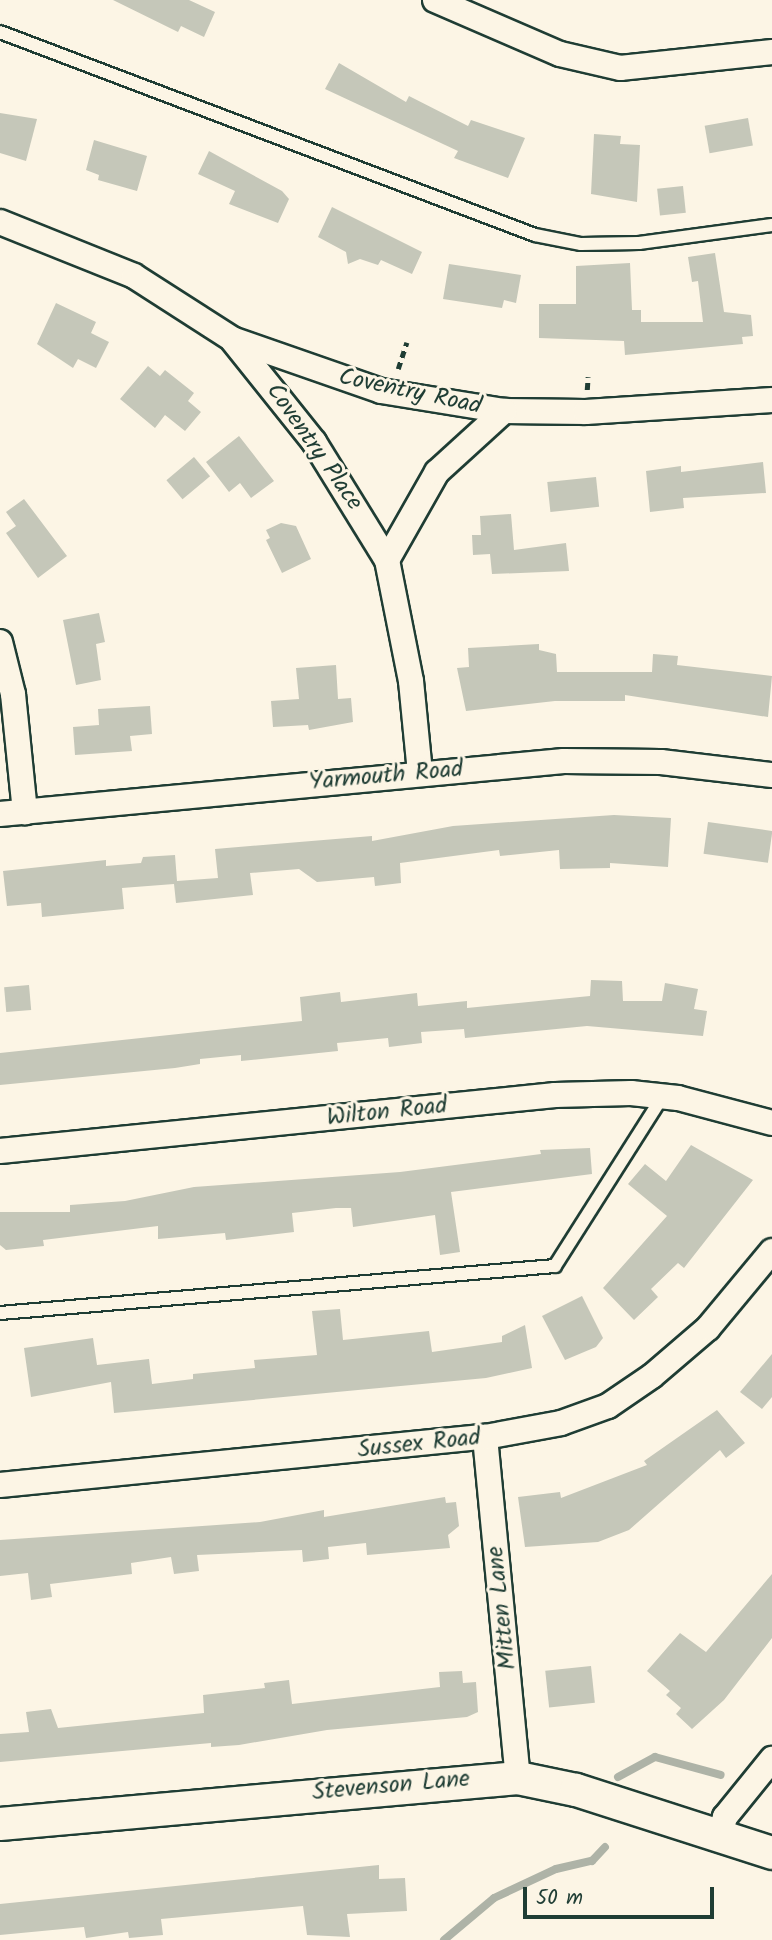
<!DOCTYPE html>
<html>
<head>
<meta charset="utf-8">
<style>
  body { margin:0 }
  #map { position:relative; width:772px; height:1940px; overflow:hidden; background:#fcf5e5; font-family:Kalam,sans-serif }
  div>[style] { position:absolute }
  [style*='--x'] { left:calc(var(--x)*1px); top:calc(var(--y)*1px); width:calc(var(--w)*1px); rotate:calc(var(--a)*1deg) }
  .stream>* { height:8px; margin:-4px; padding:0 4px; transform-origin:4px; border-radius:4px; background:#aeb3a7 }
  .building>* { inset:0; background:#c5c7b9; transform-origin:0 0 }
  .path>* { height:4.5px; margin-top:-2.25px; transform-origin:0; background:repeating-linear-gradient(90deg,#1f3d34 0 7px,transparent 0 12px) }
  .roads { filter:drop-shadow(2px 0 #1f3d34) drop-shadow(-2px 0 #1f3d34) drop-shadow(0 2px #1f3d34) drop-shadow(0 -2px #1f3d34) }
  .service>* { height:12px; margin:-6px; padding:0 6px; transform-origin:6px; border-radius:6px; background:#fcf5e5 }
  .minor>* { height:24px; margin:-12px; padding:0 12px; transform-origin:12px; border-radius:12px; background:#fcf5e5 }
  .tertiary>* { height:32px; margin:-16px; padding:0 16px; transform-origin:16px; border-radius:16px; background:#fcf5e5 }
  span { translate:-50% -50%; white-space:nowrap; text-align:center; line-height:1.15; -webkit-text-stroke:6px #fcf5e5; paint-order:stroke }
  .street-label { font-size:24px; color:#1f3d34 }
  .scale { position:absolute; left:523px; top:1887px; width:191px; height:32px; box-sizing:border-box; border:4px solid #1f3d34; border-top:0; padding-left:9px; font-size:21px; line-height:24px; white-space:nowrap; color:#1f3d34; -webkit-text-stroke:5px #fcf5e5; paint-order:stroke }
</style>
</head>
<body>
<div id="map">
  <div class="stream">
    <div style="--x:618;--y:1777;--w:42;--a:-28.4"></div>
    <div style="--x:655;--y:1757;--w:68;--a:15.3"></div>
    <div style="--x:444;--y:1940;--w:65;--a:-40"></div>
    <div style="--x:494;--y:1898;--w:68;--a:-25.1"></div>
    <div style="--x:556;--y:1869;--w:37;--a:-13"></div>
    <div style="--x:592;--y:1861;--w:19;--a:-47"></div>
  </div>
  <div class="building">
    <div style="clip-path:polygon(113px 0,189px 0,215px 12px,204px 37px,181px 26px,178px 32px)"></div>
    <div style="clip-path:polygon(339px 63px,406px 102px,409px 96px,468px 126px,471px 120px,525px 138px,508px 178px,454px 158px,458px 151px,325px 89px)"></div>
    <div style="clip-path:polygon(0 113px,37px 119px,26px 161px,0 153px)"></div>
    <div style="left:748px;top:118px;width:28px;height:44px;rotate:80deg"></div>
    <div style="clip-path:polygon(594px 134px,621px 136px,620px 144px,640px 145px,637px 202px,591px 194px)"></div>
    <div style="clip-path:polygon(94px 140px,147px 156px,137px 191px,98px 180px,99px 175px,86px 170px)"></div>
    <div style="clip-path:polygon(209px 151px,282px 191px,289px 199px,278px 223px,229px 204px,235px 191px,198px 174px)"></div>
    <div style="left:683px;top:186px;width:27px;height:26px;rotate:84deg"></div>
    <div style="clip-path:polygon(332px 207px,422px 252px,412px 274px,381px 260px,378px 265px,360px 259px,348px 264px,346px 252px,318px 237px)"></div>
    <div style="clip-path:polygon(715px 253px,724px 312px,751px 315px,753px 336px,742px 337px,743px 344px,625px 355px,624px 341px,539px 338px,539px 304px,576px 304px,576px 266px,630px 263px,632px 310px,641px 310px,641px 322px,703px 322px,698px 281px,692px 282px,688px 257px)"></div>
    <div style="clip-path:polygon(449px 264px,521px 275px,516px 303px,504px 300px,502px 308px,443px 299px)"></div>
    <div style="clip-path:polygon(56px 303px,96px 322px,91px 333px,109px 342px,96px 368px,78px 359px,73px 368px,37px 344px)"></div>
    <div style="clip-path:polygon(148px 366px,160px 376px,165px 370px,194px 393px,188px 401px,201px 412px,185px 431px,165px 415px,155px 428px,120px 399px)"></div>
    <div style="clip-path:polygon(239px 436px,274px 481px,251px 498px,240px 483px,229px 492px,206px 462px)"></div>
    <div style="left:194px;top:457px;width:25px;height:36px;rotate:50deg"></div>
    <div style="clip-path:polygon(763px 462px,766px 493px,683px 498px,684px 508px,650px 512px,646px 471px,681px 466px,681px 472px)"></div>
    <div style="left:596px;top:477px;width:30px;height:49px;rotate:84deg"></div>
    <div style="clip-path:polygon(24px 499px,67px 556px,38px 578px,6px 533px,16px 526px,6px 512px)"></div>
    <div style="clip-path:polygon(511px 514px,514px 550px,566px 543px,569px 571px,492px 574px,490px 554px,473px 555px,472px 535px,481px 535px,480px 516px)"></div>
    <div style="clip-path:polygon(281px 523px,296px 526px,311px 559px,282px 573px,266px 540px,270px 538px,266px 530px)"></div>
    <div style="clip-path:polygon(99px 613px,105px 642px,96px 644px,101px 680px,76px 685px,63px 620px)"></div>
    <div style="clip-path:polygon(539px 644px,539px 650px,556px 654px,557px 672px,652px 672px,653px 654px,678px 656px,677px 665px,772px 676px,768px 717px,625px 695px,625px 701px,555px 701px,466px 711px,457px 668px,469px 667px,468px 648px)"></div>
    <div style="clip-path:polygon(336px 665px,338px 699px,351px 698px,353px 722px,309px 730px,308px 725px,273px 727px,271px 701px,299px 699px,296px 668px)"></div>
    <div style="clip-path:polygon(150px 706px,152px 734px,130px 736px,132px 751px,75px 755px,73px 727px,99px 725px,98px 709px)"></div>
    <div style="clip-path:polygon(614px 815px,671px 818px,668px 867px,610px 863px,610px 868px,560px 869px,559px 850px,500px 856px,499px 850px,400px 863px,401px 883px,375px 886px,374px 877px,317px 882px,299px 869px,250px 873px,253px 895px,176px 903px,174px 884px,122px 888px,124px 909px,42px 917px,41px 903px,7px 906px,3px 871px,106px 860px,106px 866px,141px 863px,143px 857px,175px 855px,177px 881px,218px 878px,215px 849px,372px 836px,372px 841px,453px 826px)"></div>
    <div style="left:708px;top:822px;width:65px;height:32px;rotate:8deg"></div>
    <div style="clip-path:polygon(591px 980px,622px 981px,623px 1001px,662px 1001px,665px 983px,698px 989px,694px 1009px,707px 1011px,703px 1036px,587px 1026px,465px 1038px,464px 1029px,421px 1032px,422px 1043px,389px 1047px,388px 1038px,337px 1043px,338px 1051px,241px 1061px,241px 1055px,200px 1059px,200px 1064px,175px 1068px,0 1085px,0 1053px,302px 1021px,300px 997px,340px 992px,341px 1002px,417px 993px,418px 1006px,467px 1001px,467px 1008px,590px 996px)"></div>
    <div style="left:29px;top:985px;width:25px;height:25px;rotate:85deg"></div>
    <div style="clip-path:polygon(691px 1145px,753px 1180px,684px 1268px,678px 1263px,651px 1289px,658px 1297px,634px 1320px,603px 1288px,667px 1216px,628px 1184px,645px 1164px,666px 1181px)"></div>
    <div style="clip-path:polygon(590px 1148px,592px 1174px,451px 1192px,460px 1252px,440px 1255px,435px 1215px,353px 1227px,351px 1208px,336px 1208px,292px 1213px,294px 1232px,226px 1240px,225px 1233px,158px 1239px,158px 1226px,43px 1240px,44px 1246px,6px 1250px,0 1245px,0 1212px,70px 1212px,70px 1205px,125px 1201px,194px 1187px,400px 1172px,541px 1154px,540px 1150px)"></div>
    <div style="clip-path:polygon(582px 1296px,603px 1338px,596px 1347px,565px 1360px,542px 1316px)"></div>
    <div style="clip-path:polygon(340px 1309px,343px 1340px,429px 1331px,432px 1352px,502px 1342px,502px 1336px,525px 1325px,532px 1368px,486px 1378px,114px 1413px,111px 1382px,31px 1397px,24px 1348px,93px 1338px,97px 1365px,149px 1359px,152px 1384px,193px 1379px,193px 1374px,255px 1368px,254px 1360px,317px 1355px,312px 1311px)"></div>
    <div style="clip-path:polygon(772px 1354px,772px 1397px,762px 1409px,740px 1392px)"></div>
    <div style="clip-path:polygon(717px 1410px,745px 1443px,726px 1458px,720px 1450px,629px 1530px,598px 1542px,525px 1547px,518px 1497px,560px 1492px,561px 1498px,647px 1465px,644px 1461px)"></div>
    <div style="clip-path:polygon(445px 1497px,446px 1503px,456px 1502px,459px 1526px,448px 1535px,450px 1548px,367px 1555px,366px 1543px,328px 1547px,329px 1559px,303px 1562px,302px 1550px,197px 1555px,199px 1571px,174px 1574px,171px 1557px,131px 1563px,132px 1574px,50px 1584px,52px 1597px,31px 1600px,28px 1573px,0 1576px,0 1540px,260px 1522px,324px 1510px,324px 1517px)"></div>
    <div style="clip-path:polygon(772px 1574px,772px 1638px,724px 1700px,692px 1729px,676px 1714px,681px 1708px,666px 1695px,670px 1691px,647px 1671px,680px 1633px,706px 1652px)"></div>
    <div style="left:591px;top:1666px;width:37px;height:46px;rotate:84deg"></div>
    <div style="clip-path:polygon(462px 1671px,463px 1683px,476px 1682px,478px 1712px,467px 1717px,327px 1730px,239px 1745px,211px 1747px,211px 1743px,0 1762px,0 1734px,29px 1732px,26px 1712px,51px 1709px,58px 1728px,204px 1713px,203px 1695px,265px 1688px,264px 1683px,289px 1680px,292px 1704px,440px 1687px,439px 1672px)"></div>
    <div style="clip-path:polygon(379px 1865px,379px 1879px,405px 1878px,407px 1911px,347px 1914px,350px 1937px,307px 1935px,303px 1906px,161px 1919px,163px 1935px,129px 1938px,128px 1932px,86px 1938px,84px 1927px,0 1935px,0 1904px)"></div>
  </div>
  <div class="path">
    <div style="--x:398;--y:369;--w:28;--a:-72"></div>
    <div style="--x:587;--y:390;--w:13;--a:-86"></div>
  </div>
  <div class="roads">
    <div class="service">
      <div style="--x:0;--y:32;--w:572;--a:20.78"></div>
      <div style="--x:535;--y:235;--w:47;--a:11.1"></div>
      <div style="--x:581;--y:244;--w:58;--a:-1"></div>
      <div style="--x:639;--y:243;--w:134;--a:-7.7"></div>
      <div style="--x:0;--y:1313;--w:557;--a:-4.84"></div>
      <div style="--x:555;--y:1266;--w:201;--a:-57.6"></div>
    </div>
    <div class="minor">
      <div style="--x:435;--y:0;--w:136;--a:23.4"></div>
      <div style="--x:560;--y:54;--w:62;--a:13.1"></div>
      <div style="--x:620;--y:68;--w:153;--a:-6"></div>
      <div style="--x:0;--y:222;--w:144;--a:21.9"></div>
      <div style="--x:134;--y:276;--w:117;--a:32.7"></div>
      <div style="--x:232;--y:339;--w:158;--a:19.2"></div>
      <div style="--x:381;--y:391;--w:125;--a:9.2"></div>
      <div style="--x:504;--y:411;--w:82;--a:0.7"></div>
      <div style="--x:586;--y:412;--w:186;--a:-3.7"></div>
      <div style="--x:234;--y:342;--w:128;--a:51.3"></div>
      <div style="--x:314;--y:442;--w:139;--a:58.3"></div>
      <div style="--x:387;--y:560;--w:123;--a:78.8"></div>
      <div style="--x:411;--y:681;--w:91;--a:84.4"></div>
      <div style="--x:387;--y:560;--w:101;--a:-60.4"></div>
      <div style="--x:437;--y:472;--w:91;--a:-42.3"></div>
      <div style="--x:0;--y:642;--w:54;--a:76"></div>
      <div style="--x:13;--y:694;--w:119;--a:84.2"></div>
      <div style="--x:0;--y:814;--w:566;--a:-5.37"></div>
      <div style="--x:564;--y:761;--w:97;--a:0.6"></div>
      <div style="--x:661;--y:762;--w:112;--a:6.7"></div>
      <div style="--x:0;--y:1151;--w:558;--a:-5.76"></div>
      <div style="--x:555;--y:1095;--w:76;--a:-1.5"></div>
      <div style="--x:631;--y:1093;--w:47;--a:6.1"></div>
      <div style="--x:678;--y:1098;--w:97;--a:14.9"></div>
      <div style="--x:485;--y:1437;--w:343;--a:84.5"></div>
      <div style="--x:0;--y:1485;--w:487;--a:-5.7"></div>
      <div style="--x:485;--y:1437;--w:77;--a:-10.4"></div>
      <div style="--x:561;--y:1423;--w:50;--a:-19.9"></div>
      <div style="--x:608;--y:1406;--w:53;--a:-34.3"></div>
      <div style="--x:652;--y:1376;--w:74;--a:-40.6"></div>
      <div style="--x:708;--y:1328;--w:100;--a:-50.3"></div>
      <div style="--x:719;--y:1839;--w:23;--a:-75"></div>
      <div style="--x:725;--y:1817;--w:75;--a:-51"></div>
    </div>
    <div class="tertiary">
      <div style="--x:0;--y:1824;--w:520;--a:-5.07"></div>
      <div style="--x:518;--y:1778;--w:59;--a:11.7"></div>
      <div style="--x:576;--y:1790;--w:206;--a:17.8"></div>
    </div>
  </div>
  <div class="street-label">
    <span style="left:410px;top:392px;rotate:12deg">Coventry Road</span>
    <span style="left:314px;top:447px;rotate:55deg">Coventry Place</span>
    <span style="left:386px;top:776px;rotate:-5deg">Yarmouth Road</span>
    <span style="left:387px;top:1112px;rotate:-6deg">Wilton Road</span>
    <span style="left:419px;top:1444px;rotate:-6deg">Sussex Road</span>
    <span style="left:502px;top:1608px;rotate:-96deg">Mitten Lane</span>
    <span style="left:391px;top:1786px;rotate:-5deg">Stevenson Lane</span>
  </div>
  <div class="scale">50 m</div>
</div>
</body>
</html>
